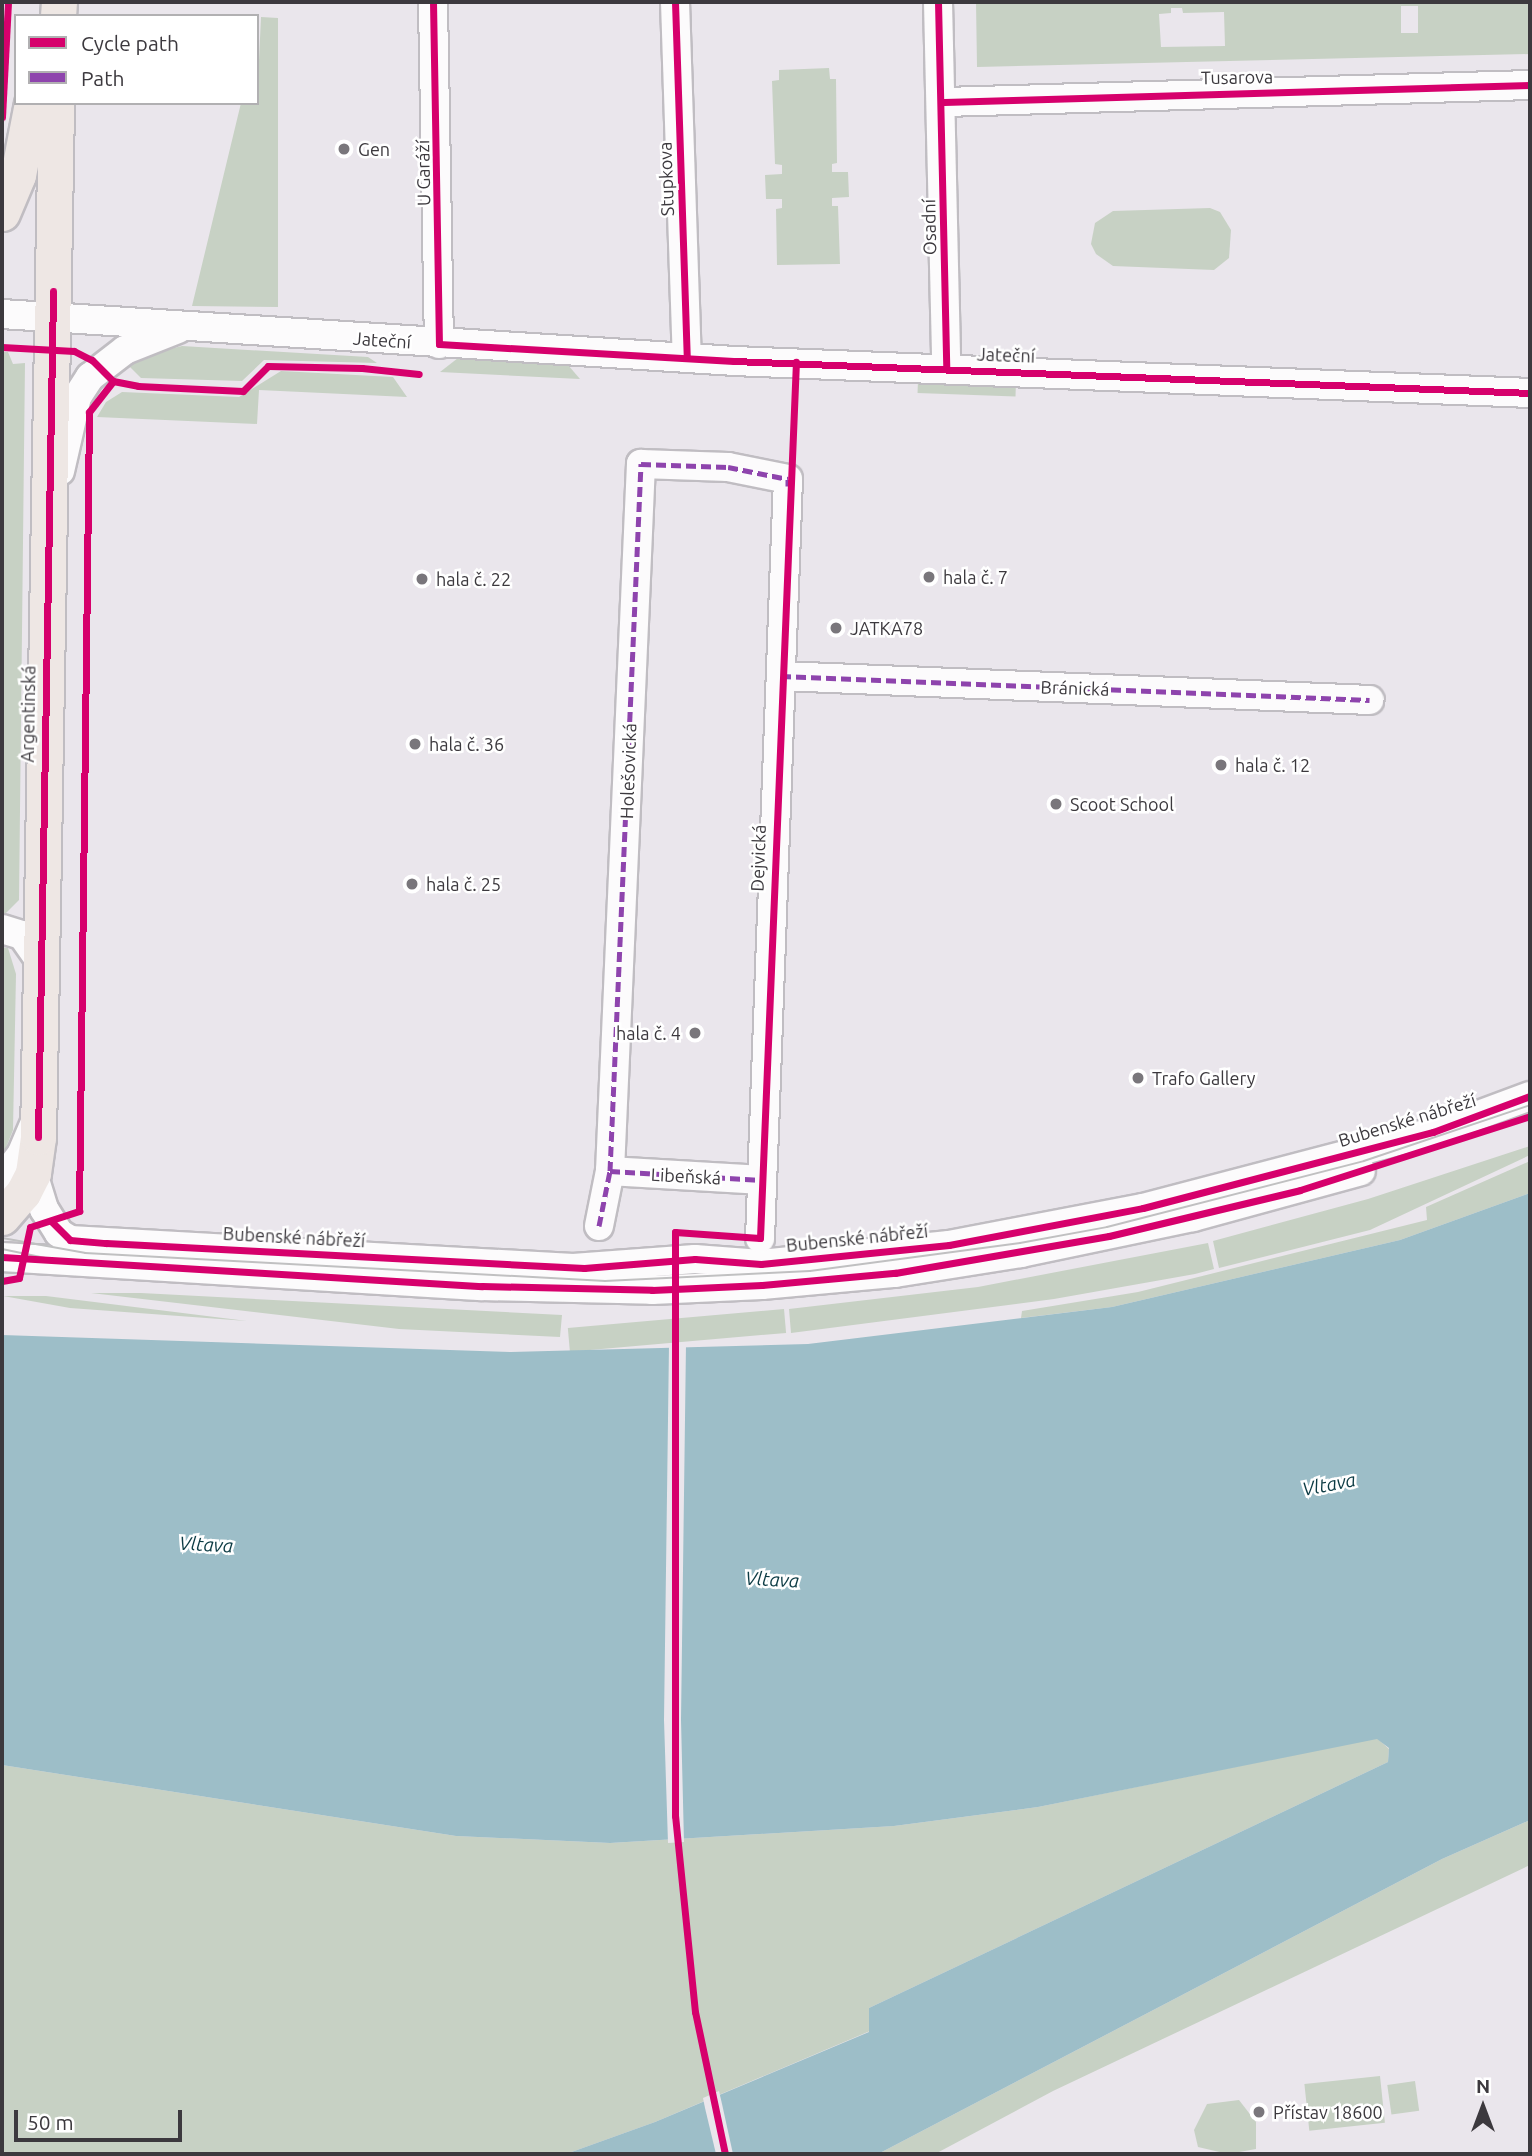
<!DOCTYPE html>
<html>
<head>
<meta charset="utf-8">
<style>
  body { margin:0 }
  #map { position:relative; width:1532px; height:2156px; overflow:hidden; background:#eae6ec; font-family:Ubuntu,sans-serif }
  div>[style] { position:absolute }
  [style*='--x'] { left:calc(var(--x)*1px); top:calc(var(--y)*1px); width:calc(var(--w)*1px); rotate:calc(var(--a)*1deg) }
  .green>* { inset:0; background:#c7d1c4; transform-origin:0 0 }
  .water>* { inset:0; background:#9dbec8 }
  .pier>* { inset:0; background:#eae6ec }
  .roads { filter:drop-shadow(2px 0 #c0bdc2) drop-shadow(-2px 0 #c0bdc2) drop-shadow(0 2px #c0bdc2) drop-shadow(0 -2px #c0bdc2) }
  .minor>* { height:28px; margin:-14px; padding:0 14px; transform-origin:14px; border-radius:14px; background:#fcfbfc }
  .major>* { height:35px; margin:-17.5px; padding:0 17.5px; transform-origin:17.5px; border-radius:17.5px; background:#eee7e4 }
  .tram>* { height:2px; margin:-1px; padding:0 1px; transform-origin:1px; border-radius:1px; background:#c0c0c1 }
  .quiet>* { height:5px; margin-top:-2.5px; transform-origin:0; background:repeating-linear-gradient(90deg,#8e44ad 0 10px,transparent 0 15px) }
  .cycleway>* { height:7px; margin:-3.5px; padding:0 3.5px; transform-origin:3.5px; border-radius:3.5px; background:#d6006c }
  .dots>* { width:19px; height:19px; translate:-50% -50%; box-sizing:border-box; border:4px solid #fff; border-radius:50% }
  span { translate:-50% -50%; white-space:nowrap; text-align:center; line-height:1.15; -webkit-text-stroke:5px #fff; paint-order:stroke }
  .street-label { font-size:18px; color:#3c393e }
  .poi-label { font-size:18px; color:#3c393e }
  .left { translate:0 -50%; text-align:left }
  .right { translate:-100% -50%; text-align:right }
  .water-label { font-size:19px; color:#0c3b44; font-style:italic }
  .frame { position:absolute; inset:0; border:4px solid #3c393e; pointer-events:none }
  .legend { position:absolute; left:14px; top:14px; width:245px; height:91px; box-sizing:border-box; background:#fff; border:2px solid #b1b0b2; margin:0; padding:9px 12px; list-style:none; font-size:21px; color:#3c393e }
  .legend li { display:flex; align-items:center; gap:14px; height:35px }
  .legend b { width:35px; border:2px solid #b1b0b2 }
  .north { position:absolute; left:1448px; top:2072px; width:70px; height:70px; -webkit-text-stroke:5px #fff; paint-order:stroke; rotate:0deg; font-size:19px; font-weight:700; line-height:28px; text-align:center; color:#3c393e }
  .north::after { content:''; display:block; margin:auto; width:24px; height:32px; background:#3c393e; clip-path:polygon(50% 0,100% 100%,50% 72%,0 100%) }
  .scale { position:absolute; left:14px; top:2110px; width:168px; height:32px; box-sizing:border-box; border:4px solid #3c393e; border-top:0; padding-left:9px; font-size:21px; line-height:24px; white-space:nowrap; color:#3c393e; -webkit-text-stroke:5px #fff; paint-order:stroke }
</style>
</head>
<body>
<div id="map">
  <div class="green">
    <div style="clip-path:polygon(evenodd,976px 2px,1530px 2px,1530px 54px,977px 67px,976px 2px,1401px 6px,1418px 6px,1418px 33px,1401px 33px,1401px 6px,976px 2px,1171px 8px,1182px 8px,1183px 13px,1224px 12px,1225px 46px,1161px 47px,1159px 14px,1171px 13px,1171px 8px)"></div>
    <div style="clip-path:polygon(261px 17px,278px 18px,278px 307px,192px 306px,241px 103px,257px 103px)"></div>
    <div style="clip-path:polygon(829px 68px,830px 79px,836px 79px,837px 163px,832px 164px,832px 172px,848px 172px,849px 197px,832px 198px,832px 206px,838px 206px,840px 264px,777px 265px,776px 209px,782px 208px,782px 199px,766px 199px,765px 175px,782px 174px,782px 165px,775px 164px,772px 81px,779px 80px,779px 70px)"></div>
    <div style="clip-path:polygon(1210px 208px,1220px 212px,1231px 230px,1229px 258px,1214px 270px,1113px 266px,1096px 254px,1091px 244px,1095px 223px,1113px 211px)"></div>
    <div style="clip-path:polygon(182px 346px,368px 357px,377px 363px,264px 360px,242px 381px,141px 378px,124px 361px)"></div>
    <div style="clip-path:polygon(2px 352px,8px 352px,13px 364px,25px 363px,19px 900px,2px 917px)"></div>
    <div style="clip-path:polygon(458px 358px,556px 361px,568px 365px,580px 379px,440px 372px)"></div>
    <div style="clip-path:polygon(281px 371px,393px 377px,407px 397px,259px 390px,257px 424px,97px 417px,106px 402px,122px 392px,239px 397px)"></div>
    <div style="left:918px;top:380px;width:98px;height:13px;rotate:2deg"></div>
    <div style="clip-path:polygon(2px 947px,8px 948px,16px 974px,13px 1130px,2px 1158px)"></div>
    <div style="clip-path:polygon(1530px 1146px,1530px 1155px,1370px 1230px,1219px 1268px,1213px 1241px,1368px 1199px)"></div>
    <div style="clip-path:polygon(1530px 1161px,1530px 1193px,1400px 1240px,1112px 1307px,1021px 1318px,1022px 1311px,1138px 1292px,1427px 1220px,1426px 1207px)"></div>
    <div style="clip-path:polygon(1208px 1243px,1214px 1269px,1195px 1274px,1054px 1299px,791px 1333px,789px 1309px,978px 1287px)"></div>
    <div style="clip-path:polygon(91px 1293px,141px 1293px,562px 1315px,560px 1337px,399px 1329px)"></div>
    <div style="clip-path:polygon(3px 1296px,46px 1296px,247px 1321px,70px 1308px)"></div>
    <div style="left:784px;top:1309px;width:24px;height:217px;rotate:85deg"></div>
    <div style="clip-path:polygon(1377px 1738px,1389px 1749px,1388px 1762px,869px 2008px,870px 2031px,655px 2122px,566px 2154px,2px 2154px,2px 1765px,456px 1836px,610px 1843px,894px 1826px,1038px 1807px)"></div>
    <div style="clip-path:polygon(1530px 1820px,1530px 1865px,1053px 2091px,935px 2154px,878px 2154px,1442px 1859px)"></div>
    <div style="left:1380px;top:2076px;width:47px;height:76px;rotate:84deg"></div>
    <div style="left:1415px;top:2081px;width:30px;height:28px;rotate:82deg"></div>
    <div style="clip-path:polygon(1239px 2100px,1256px 2122px,1256px 2149px,1228px 2154px,1198px 2147px,1194px 2130px,1207px 2104px)"></div>
  </div>
  <div class="water">
    <div style="clip-path:polygon(1530px 1193px,1530px 1820px,1442px 1859px,878px 2154px,566px 2154px,655px 2122px,869px 2032px,869px 2008px,1388px 1762px,1389px 1748px,1377px 1739px,1038px 1807px,894px 1826px,610px 1843px,456px 1836px,2px 1765px,2px 1335px,511px 1352px,808px 1344px,1112px 1307px,1400px 1240px)"></div>
  </div>
  <div class="pier">
    <div style="clip-path:polygon(669px 1344px,686px 1344px,681px 1720px,684px 1842px,668px 1843px,664px 1720px)"></div>
    <div style="clip-path:polygon(719px 2091px,722px 2104px,733px 2154px,716px 2154px,705px 2108px,703px 2098px)"></div>
  </div>
  <div class="roads">
    <div class="minor">
      <div style="--x:433;--y:2;--w:342;--a:89"></div>
      <div style="--x:675;--y:2;--w:354;--a:88.1"></div>
      <div style="--x:938;--y:2;--w:366;--a:88.7"></div>
      <div style="--x:944;--y:102;--w:586;--a:-1.66"></div>
      <div style="--x:2;--y:314;--w:734;--a:3.67"></div>
      <div style="--x:734;--y:361;--w:797;--a:2.3"></div>
      <div style="--x:60;--y:471;--w:76;--a:-77.1"></div>
      <div style="--x:77;--y:397;--w:24;--a:-57"></div>
      <div style="--x:90;--y:377;--w:44;--a:-37.6"></div>
      <div style="--x:125;--y:350;--w:57;--a:-21.6"></div>
      <div style="--x:781;--y:676;--w:589;--a:2.33"></div>
      <div style="--x:2;--y:929;--w:21;--a:17"></div>
      <div style="--x:22;--y:935;--w:29;--a:55"></div>
      <div style="--x:610;--y:1171;--w:152;--a:3.4"></div>
      <div style="--x:33;--y:1173;--w:38;--a:73"></div>
      <div style="--x:44;--y:1209;--w:28;--a:58"></div>
      <div style="--x:59;--y:1233;--w:13;--a:32"></div>
      <div style="--x:70;--y:1240;--w:504;--a:3.19"></div>
      <div style="--x:573;--y:1268;--w:122;--a:-4.2"></div>
      <div style="--x:695;--y:1259;--w:66;--a:4.3"></div>
      <div style="--x:761;--y:1264;--w:189;--a:-5.8"></div>
      <div style="--x:949;--y:1245;--w:197;--a:-10.8"></div>
      <div style="--x:1143;--y:1208;--w:300;--a:-14.7"></div>
      <div style="--x:1433;--y:1132;--w:103;--a:-20.4"></div>
      <div style="--x:2;--y:1179;--w:31;--a:-52"></div>
      <div style="--x:21;--y:1155;--w:33;--a:-67"></div>
      <div style="--x:599;--y:1226;--w:56;--a:-78.7"></div>
      <div style="--x:610;--y:1171;--w:708;--a:-87.49"></div>
      <div style="--x:641;--y:464;--w:87;--a:2"></div>
      <div style="--x:728;--y:467;--w:61;--a:11.3"></div>
      <div style="--x:788;--y:479;--w:760;--a:92.11"></div>
      <div style="--x:2;--y:1257;--w:481;--a:3.5"></div>
      <div style="--x:482;--y:1286;--w:170;--a:1.3"></div>
      <div style="--x:652;--y:1290;--w:110;--a:-2.6"></div>
      <div style="--x:762;--y:1285;--w:134;--a:-5.2"></div>
      <div style="--x:895;--y:1273;--w:128;--a:-9"></div>
      <div style="--x:1021;--y:1253;--w:176;--a:-11.8"></div>
      <div style="--x:1193;--y:1217;--w:174;--a:-15.3"></div>
    </div>
    <div class="major">
      <div style="--x:58;--y:16;--w:14;--a:-86"></div>
      <div style="--x:2;--y:213;--w:41;--a:-67.2"></div>
      <div style="--x:18;--y:175;--w:73;--a:-79"></div>
      <div style="--x:2;--y:1217;--w:32;--a:-49"></div>
      <div style="--x:23;--y:1193;--w:22;--a:-63"></div>
      <div style="--x:33;--y:1173;--w:36;--a:-82"></div>
      <div style="--x:38;--y:1137;--w:1034;--a:-89"></div>
    </div>
  </div>
  <div class="tram">
    <div style="--x:2;--y:1238;--w:84;--a:10.2"></div>
    <div style="--x:85;--y:1253;--w:521;--a:3.08"></div>
    <div style="--x:605;--y:1281;--w:205;--a:-2.8"></div>
    <div style="--x:810;--y:1271;--w:212;--a:-7.6"></div>
    <div style="--x:1020;--y:1243;--w:88;--a:-10.4"></div>
    <div style="--x:1107;--y:1227;--w:265;--a:-14.4"></div>
    <div style="--x:1364;--y:1161;--w:175;--a:-18.6"></div>
    <div style="--x:2;--y:1249;--w:64;--a:11.7"></div>
    <div style="--x:239;--y:1273;--w:266;--a:3"></div>
    <div style="--x:865;--y:1276;--w:63;--a:-7.4"></div>
  </div>
  <div class="quiet">
    <div style="--x:781;--y:676;--w:589;--a:2.33"></div>
    <div style="--x:610;--y:1171;--w:152;--a:3.4"></div>
    <div style="--x:599;--y:1226;--w:56;--a:-78.7"></div>
    <div style="--x:610;--y:1171;--w:708;--a:-87.49"></div>
    <div style="--x:641;--y:464;--w:87;--a:2"></div>
    <div style="--x:728;--y:467;--w:61;--a:11.3"></div>
    <div style="--x:788;--y:479;--w:7;--a:90"></div>
  </div>
  <div class="cycleway">
    <div style="--x:433;--y:2;--w:342;--a:89"></div>
    <div style="--x:439;--y:344;--w:295;--a:3.3"></div>
    <div style="--x:734;--y:361;--w:797;--a:2.3"></div>
    <div style="--x:675;--y:2;--w:354;--a:88.1"></div>
    <div style="--x:938;--y:2;--w:366;--a:88.7"></div>
    <div style="--x:944;--y:102;--w:586;--a:-1.66"></div>
    <div style="--x:2;--y:117;--w:115;--a:-87"></div>
    <div style="--x:2;--y:347;--w:72;--a:3.2"></div>
    <div style="--x:74;--y:351;--w:20;--a:27"></div>
    <div style="--x:92;--y:360;--w:30;--a:45"></div>
    <div style="--x:113;--y:381;--w:25;--a:11"></div>
    <div style="--x:138;--y:386;--w:105;--a:2.7"></div>
    <div style="--x:243;--y:391;--w:35;--a:-45"></div>
    <div style="--x:268;--y:366;--w:94;--a:1.2"></div>
    <div style="--x:362;--y:368;--w:57;--a:6"></div>
    <div style="--x:38;--y:1137;--w:846;--a:-88.98"></div>
    <div style="--x:51;--y:1221;--w:27;--a:45"></div>
    <div style="--x:70;--y:1240;--w:36;--a:5"></div>
    <div style="--x:106;--y:1243;--w:479;--a:3"></div>
    <div style="--x:584;--y:1268;--w:111;--a:-4.6"></div>
    <div style="--x:695;--y:1259;--w:66;--a:4.3"></div>
    <div style="--x:761;--y:1264;--w:189;--a:-5.8"></div>
    <div style="--x:949;--y:1245;--w:197;--a:-10.8"></div>
    <div style="--x:1143;--y:1208;--w:300;--a:-14.7"></div>
    <div style="--x:1433;--y:1132;--w:103;--a:-20.4"></div>
    <div style="--x:2;--y:1257;--w:481;--a:3.5"></div>
    <div style="--x:482;--y:1286;--w:170;--a:1.3"></div>
    <div style="--x:652;--y:1290;--w:110;--a:-2.6"></div>
    <div style="--x:762;--y:1285;--w:134;--a:-5.2"></div>
    <div style="--x:895;--y:1273;--w:217;--a:-9.8"></div>
    <div style="--x:1109;--y:1236;--w:196;--a:-13.5"></div>
    <div style="--x:1300;--y:1190;--w:242;--a:-17.8"></div>
    <div style="--x:2;--y:1281;--w:17;--a:-10"></div>
    <div style="--x:19;--y:1278;--w:52;--a:-77.8"></div>
    <div style="--x:30;--y:1227;--w:52;--a:-18.1"></div>
    <div style="--x:79;--y:1211;--w:799;--a:-89.28"></div>
    <div style="--x:89;--y:412;--w:39;--a:-52"></div>
    <div style="--x:725;--y:2154;--w:145;--a:-101.9"></div>
    <div style="--x:695;--y:2012;--w:197;--a:-95.8"></div>
    <div style="--x:675;--y:1816;--w:584;--a:-90"></div>
    <div style="--x:675;--y:1232;--w:85;--a:4"></div>
    <div style="--x:760;--y:1238;--w:877;--a:-87.65"></div>
  </div>
  <div class="dots">
    <div style="left:344px;top:149px;background:#79767b"></div>
    <div style="left:929px;top:577px;background:#79767b"></div>
    <div style="left:422px;top:579px;background:#79767b"></div>
    <div style="left:836px;top:628px;background:#79767b"></div>
    <div style="left:415px;top:744px;background:#79767b"></div>
    <div style="left:1221px;top:765px;background:#79767b"></div>
    <div style="left:1056px;top:804px;background:#79767b"></div>
    <div style="left:412px;top:884px;background:#79767b"></div>
    <div style="left:695px;top:1033px;background:#79767b"></div>
    <div style="left:1138px;top:1078px;background:#79767b"></div>
    <div style="left:1259px;top:2112px;background:#79767b"></div>
  </div>
  <div class="street-label">
    <span style="left:1237px;top:77px;rotate:-1deg">Tusarova</span>
    <span style="left:423px;top:173px;rotate:-91deg">U Garáží</span>
    <span style="left:666px;top:179px;rotate:-92deg">Stupkova</span>
    <span style="left:929px;top:227px;rotate:-91deg">Osadní</span>
    <span style="left:382px;top:340px;rotate:4deg">Jateční</span>
    <span style="left:1006px;top:355px;rotate:2deg">Jateční</span>
    <span style="left:1075px;top:688px;rotate:2deg">Bránická</span>
    <span style="left:28px;top:714px;rotate:-89deg">Argentinská</span>
    <span style="left:628px;top:771px;rotate:-88deg">Holešovická</span>
    <span style="left:758px;top:858px;rotate:-88deg">Dejvická</span>
    <span style="left:1407px;top:1120px;rotate:-17deg">Bubenské nábřeží</span>
    <span style="left:686px;top:1176px;rotate:3deg">Libeňská</span>
    <span style="left:294px;top:1237px;rotate:3deg">Bubenské nábřeží</span>
    <span style="left:857px;top:1238px;rotate:-6deg">Bubenské nábřeží</span>
  </div>
  <div class="poi-label">
    <span class="left" style="left:358px;top:149px">Gen</span>
    <span class="left" style="left:943px;top:577px">hala č. 7</span>
    <span class="left" style="left:436px;top:579px">hala č. 22</span>
    <span class="left" style="left:850px;top:628px">JATKA78</span>
    <span class="left" style="left:429px;top:744px">hala č. 36</span>
    <span class="left" style="left:1235px;top:765px">hala č. 12</span>
    <span class="left" style="left:1070px;top:804px">Scoot School</span>
    <span class="left" style="left:426px;top:884px">hala č. 25</span>
    <span class="right" style="left:681px;top:1033px">hala č. 4</span>
    <span class="left" style="left:1152px;top:1078px">Trafo Gallery</span>
    <span class="left" style="left:1273px;top:2112px">Přístav 18600</span>
  </div>
  <div class="water-label">
    <span style="left:1329px;top:1485px;rotate:-11deg">Vltava</span>
    <span style="left:206px;top:1545px;rotate:3deg">Vltava</span>
    <span style="left:772px;top:1580px;rotate:3deg">Vltava</span>
  </div>
  <div class="frame"></div>
  <ul class="legend">
  <li><b style="height:9px;background:#d6006c"></b>Cycle path</li>
  <li><b style="height:9px;background:#8e44ad"></b>Path</li>
  </ul>
  <div class="north">N</div>
  <div class="scale">50 m</div>
</div>
</body>
</html>
